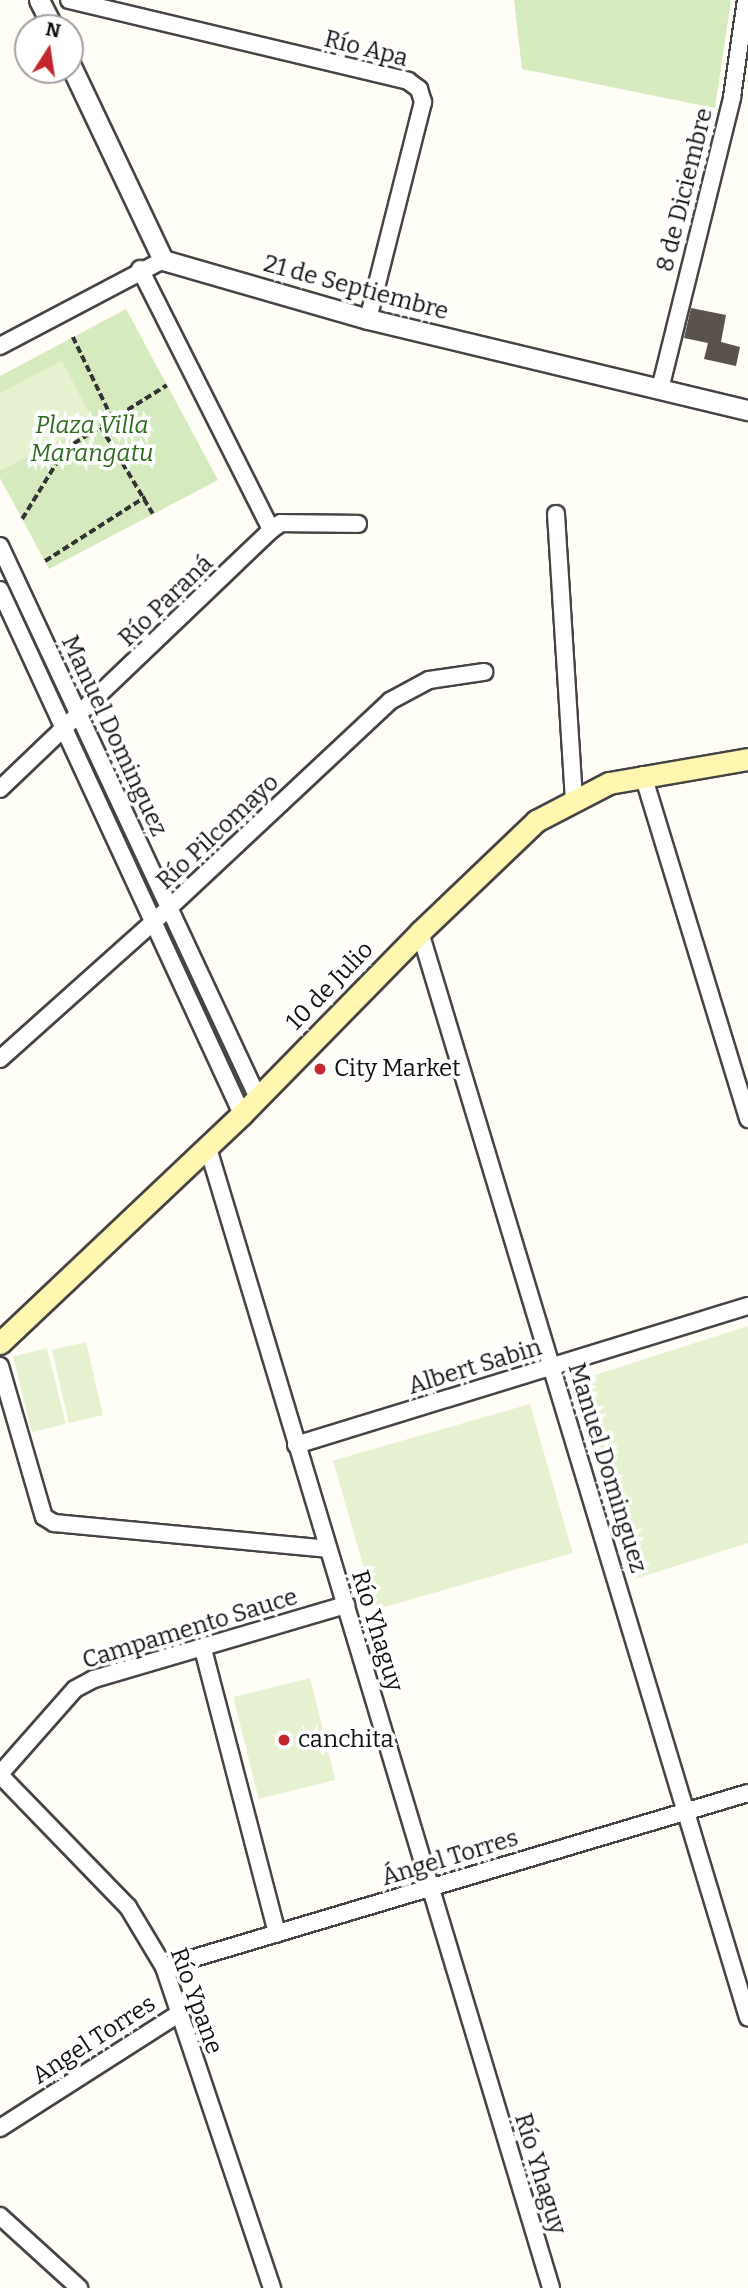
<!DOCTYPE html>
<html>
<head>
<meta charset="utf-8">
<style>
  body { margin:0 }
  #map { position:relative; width:748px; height:2288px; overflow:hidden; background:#fffdf5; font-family:Bitter,serif }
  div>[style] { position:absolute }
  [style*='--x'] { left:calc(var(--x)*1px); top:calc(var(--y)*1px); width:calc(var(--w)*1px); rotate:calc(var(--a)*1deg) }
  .green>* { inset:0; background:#d5ebbd }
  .pitch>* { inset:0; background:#e6f2cf; transform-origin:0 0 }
  .building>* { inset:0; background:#5a524d }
  .path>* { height:3.5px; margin-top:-1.75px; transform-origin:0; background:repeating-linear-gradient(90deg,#333 0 7px,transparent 0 10.5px) }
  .roads { filter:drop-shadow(2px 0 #444) drop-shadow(-2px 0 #444) drop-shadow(0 2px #444) drop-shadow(0 -2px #444) }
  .minor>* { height:16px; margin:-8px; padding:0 8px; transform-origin:8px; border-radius:8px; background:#fff }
  .tertiary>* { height:19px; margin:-9.5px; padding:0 9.5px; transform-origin:9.5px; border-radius:9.5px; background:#fff }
  .secondary>* { height:21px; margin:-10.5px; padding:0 10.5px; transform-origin:10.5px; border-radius:10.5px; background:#fff6b0 }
  .dots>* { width:19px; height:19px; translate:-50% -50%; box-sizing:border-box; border:4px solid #fff; border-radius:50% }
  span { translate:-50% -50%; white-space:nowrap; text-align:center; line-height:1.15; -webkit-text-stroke:7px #fff; paint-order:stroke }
  .street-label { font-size:24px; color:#111 }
  .park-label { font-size:24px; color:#2f6b1f; font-style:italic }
  .poi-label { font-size:24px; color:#111 }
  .left { translate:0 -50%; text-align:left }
  .north { position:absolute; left:14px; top:14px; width:70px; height:70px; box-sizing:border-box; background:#fff; border:2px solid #a0a0a0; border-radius:50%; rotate:12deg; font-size:19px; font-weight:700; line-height:28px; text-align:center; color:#111 }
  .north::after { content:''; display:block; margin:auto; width:24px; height:32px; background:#c4262e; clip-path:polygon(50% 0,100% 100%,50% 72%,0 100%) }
</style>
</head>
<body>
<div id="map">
  <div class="green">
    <div style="clip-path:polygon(514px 0,731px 0,715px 108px,522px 69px)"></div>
    <div style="clip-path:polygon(126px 309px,218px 480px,49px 569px,0 478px,0 376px)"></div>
    <div style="clip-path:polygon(0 561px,64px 701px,62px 703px,0 572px)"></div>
    <div style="clip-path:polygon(78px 739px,82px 740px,153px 899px,151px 900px)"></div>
    <div style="clip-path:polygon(172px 936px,240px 1084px,240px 1086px,168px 938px)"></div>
  </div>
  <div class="pitch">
    <div style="clip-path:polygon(62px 361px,94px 423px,0 471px,0 393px)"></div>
    <div style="clip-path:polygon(748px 1326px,748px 1543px,635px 1579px,576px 1381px)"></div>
    <div style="left:86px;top:1342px;width:75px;height:35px;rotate:77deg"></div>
    <div style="left:47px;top:1348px;width:78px;height:35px;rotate:76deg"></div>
    <div style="left:530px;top:1404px;width:155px;height:205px;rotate:74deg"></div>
    <div style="left:310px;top:1678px;width:105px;height:79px;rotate:76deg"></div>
  </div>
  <div class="building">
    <div style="clip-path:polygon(691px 308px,726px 315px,721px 342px,740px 347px,736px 366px,704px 359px,708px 343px,684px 338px)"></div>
  </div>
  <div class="path">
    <div style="--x:73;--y:337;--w:92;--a:64.3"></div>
    <div style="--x:101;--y:427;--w:101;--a:59.1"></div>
    <div style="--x:22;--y:519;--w:82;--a:-58.4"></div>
    <div style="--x:65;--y:449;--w:120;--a:-32.1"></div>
    <div style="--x:45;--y:561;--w:119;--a:-32.6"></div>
  </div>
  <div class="roads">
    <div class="minor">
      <div style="--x:69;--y:0;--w:349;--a:13.4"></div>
      <div style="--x:408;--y:81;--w:14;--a:36"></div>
      <div style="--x:419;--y:89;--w:14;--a:73"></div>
      <div style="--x:423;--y:102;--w:224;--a:104.2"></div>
      <div style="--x:140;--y:269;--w:292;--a:63.3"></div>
      <div style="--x:0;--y:346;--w:184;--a:-27.8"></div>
      <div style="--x:660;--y:389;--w:301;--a:-76.1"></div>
      <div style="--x:732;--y:97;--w:98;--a:-81.8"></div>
      <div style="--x:556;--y:514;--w:286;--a:86.4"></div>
      <div style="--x:0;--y:546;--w:609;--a:64.95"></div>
      <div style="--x:0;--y:590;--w:577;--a:65.21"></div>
      <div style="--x:643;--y:775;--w:360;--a:73"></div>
      <div style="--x:0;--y:789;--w:375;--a:-43.7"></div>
      <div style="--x:271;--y:530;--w:12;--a:-35"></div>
      <div style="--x:281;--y:523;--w:77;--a:0.7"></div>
      <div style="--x:420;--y:932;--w:1134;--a:73.19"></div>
      <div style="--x:0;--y:1059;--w:227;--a:-41.8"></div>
      <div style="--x:169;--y:908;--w:303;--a:-43.1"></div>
      <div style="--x:390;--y:701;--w:44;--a:-28.3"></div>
      <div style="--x:429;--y:680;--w:56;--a:-8.3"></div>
      <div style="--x:208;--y:1148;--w:1190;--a:73.25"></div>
      <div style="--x:0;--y:1366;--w:157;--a:73.8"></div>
      <div style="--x:44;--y:1517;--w:12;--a:31"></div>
      <div style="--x:54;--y:1523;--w:274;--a:5.4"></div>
      <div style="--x:296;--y:1445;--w:473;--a:-17.1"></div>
      <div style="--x:203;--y:1649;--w:294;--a:75.4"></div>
      <div style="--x:0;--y:1774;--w:113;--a:-48.6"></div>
      <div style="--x:75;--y:1689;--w:21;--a:-28"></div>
      <div style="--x:94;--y:1679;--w:263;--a:-16.4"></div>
      <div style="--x:0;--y:1775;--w:184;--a:45.9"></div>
      <div style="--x:128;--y:1907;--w:70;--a:59"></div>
      <div style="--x:164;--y:1967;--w:339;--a:71.4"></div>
      <div style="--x:164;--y:1967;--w:609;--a:-16.59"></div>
      <div style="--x:0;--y:2128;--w:211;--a:-32.6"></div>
      <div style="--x:0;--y:2216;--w:107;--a:42.3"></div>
    </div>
    <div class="tertiary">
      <div style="--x:39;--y:0;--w:31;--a:63"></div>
      <div style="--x:70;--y:64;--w:217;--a:64.6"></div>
      <div style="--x:163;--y:260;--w:213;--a:16.1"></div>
      <div style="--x:368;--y:319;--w:391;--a:13.5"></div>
    </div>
    <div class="secondary">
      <div style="--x:0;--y:1343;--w:333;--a:-43.4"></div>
      <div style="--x:242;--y:1114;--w:255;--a:-45.6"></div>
      <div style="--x:420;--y:932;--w:161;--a:-43.7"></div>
      <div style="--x:536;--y:821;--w:82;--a:-27.5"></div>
      <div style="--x:609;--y:783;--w:141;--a:-9.8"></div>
    </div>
  </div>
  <div class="dots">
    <div style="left:320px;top:1069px;background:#c4262e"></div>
    <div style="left:284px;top:1740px;background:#c4262e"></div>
  </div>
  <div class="street-label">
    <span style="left:366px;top:49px;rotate:14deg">Río Apa</span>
    <span style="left:685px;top:190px;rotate:-76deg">8 de Diciembre</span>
    <span style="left:356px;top:288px;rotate:15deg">21 de Septiembre</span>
    <span style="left:166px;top:601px;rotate:-44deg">Río Paraná</span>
    <span style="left:114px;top:736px;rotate:65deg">Manuel Dominguez</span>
    <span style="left:218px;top:832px;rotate:-43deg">Río Pilcomayo</span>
    <span style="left:330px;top:986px;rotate:-46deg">10 de Julio</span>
    <span style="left:475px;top:1367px;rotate:-17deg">Albert Sabin</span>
    <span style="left:607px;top:1468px;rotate:73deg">Manuel Dominguez</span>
    <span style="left:190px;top:1629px;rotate:-17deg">Campamento Sauce</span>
    <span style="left:377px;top:1631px;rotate:73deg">Río Yhaguy</span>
    <span style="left:450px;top:1858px;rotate:-17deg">Ángel Torres</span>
    <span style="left:196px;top:2001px;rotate:70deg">Río Ypane</span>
    <span style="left:94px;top:2040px;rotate:-33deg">Angel Torres</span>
    <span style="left:540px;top:2174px;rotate:73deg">Río Yhaguy</span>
  </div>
  <div class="park-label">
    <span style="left:92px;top:440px">Plaza Villa<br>Marangatu</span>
  </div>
  <div class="poi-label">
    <span class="left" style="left:334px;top:1069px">City Market</span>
    <span class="left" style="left:298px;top:1740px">canchita</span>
  </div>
  <div class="north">N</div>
</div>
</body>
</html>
